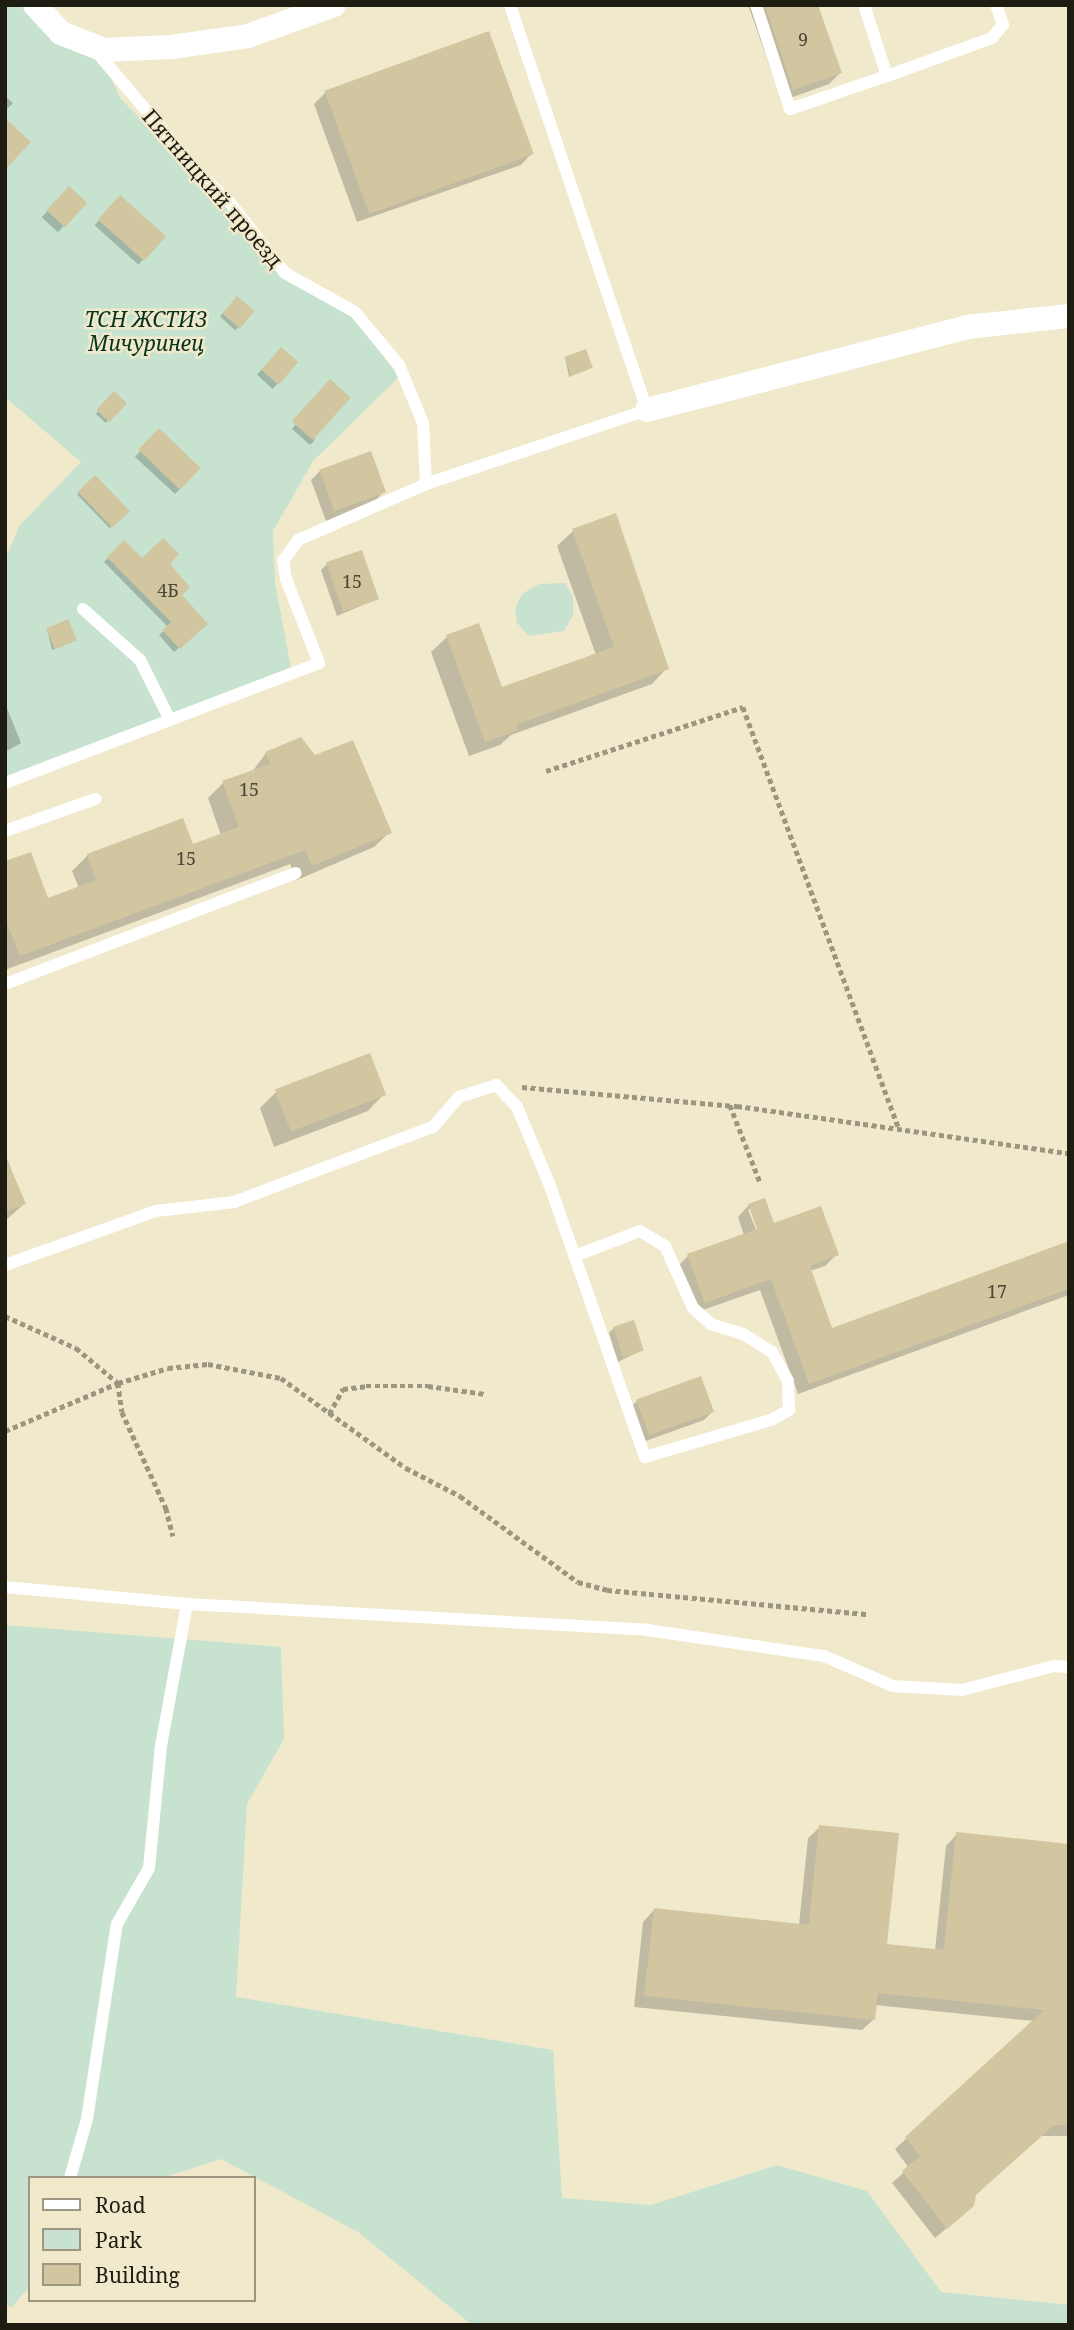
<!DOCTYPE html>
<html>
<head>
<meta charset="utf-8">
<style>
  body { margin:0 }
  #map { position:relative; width:1074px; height:2330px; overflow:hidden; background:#f1e9cc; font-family:"Noto Serif",serif }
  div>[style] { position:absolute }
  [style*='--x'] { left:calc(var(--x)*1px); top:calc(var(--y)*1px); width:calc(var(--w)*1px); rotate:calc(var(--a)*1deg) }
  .green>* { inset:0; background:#c7e3cf }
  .shadow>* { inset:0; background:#0003; transform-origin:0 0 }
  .building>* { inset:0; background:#d1c6a0; transform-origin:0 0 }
  .path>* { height:4.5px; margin-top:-2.25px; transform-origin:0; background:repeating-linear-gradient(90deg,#9c9681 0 5px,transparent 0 8.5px) }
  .lane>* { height:12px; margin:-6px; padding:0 6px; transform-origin:6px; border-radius:6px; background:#fff }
  .street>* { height:24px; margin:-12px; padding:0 12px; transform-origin:12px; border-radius:12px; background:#fff }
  span { translate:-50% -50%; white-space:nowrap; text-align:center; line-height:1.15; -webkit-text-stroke:5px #f1e9cc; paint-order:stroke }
  .number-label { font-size:18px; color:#4c4636 }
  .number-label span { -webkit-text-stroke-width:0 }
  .street-label { font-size:21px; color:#1f1c12 }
  .park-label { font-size:21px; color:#07341c; font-style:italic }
  .frame { position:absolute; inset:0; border:7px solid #1f1c12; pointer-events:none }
  .legend { position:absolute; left:28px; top:2176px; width:228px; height:126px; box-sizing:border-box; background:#f1e9cc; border:2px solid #9d9782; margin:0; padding:9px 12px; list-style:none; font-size:21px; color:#1f1c12 }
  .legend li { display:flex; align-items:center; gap:14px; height:35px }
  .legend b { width:35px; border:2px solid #9d9782 }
</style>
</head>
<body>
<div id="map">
  <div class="green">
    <div style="clip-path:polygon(5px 5px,25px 5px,100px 56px,121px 99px,224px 203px,283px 277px,354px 318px,399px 377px,313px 461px,273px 531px,275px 582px,293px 679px,5px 788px,5px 559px,20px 525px,81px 462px,5px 397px)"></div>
    <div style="clip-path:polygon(565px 583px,573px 597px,573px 615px,564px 631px,529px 636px,517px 623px,515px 609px,522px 594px,539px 584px)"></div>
    <div style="clip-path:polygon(5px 1625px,281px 1647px,284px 1739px,247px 1804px,236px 1997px,553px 2050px,562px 2198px,651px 2205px,777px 2165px,867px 2191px,941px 2292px,1069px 2305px,1069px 2325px,472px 2325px,358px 2232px,221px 2159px,162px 2178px,30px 2178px,30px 2286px,12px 2307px,5px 2305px)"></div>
  </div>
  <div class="shadow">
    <div style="clip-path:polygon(748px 5px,816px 5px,840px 73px,829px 84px,782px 101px)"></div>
    <div style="clip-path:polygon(326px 92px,532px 153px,521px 165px,357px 222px,314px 104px)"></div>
    <div style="clip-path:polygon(5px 96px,13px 103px,5px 111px)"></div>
    <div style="left:69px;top:188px;width:22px;height:40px;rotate:43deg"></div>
    <div style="left:120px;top:197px;width:59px;height:38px;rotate:42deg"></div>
    <div style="left:237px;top:298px;width:21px;height:25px;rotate:43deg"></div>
    <div style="left:281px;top:349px;width:21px;height:35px;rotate:43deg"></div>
    <div style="clip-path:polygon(565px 358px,591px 368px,569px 377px)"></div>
    <div style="clip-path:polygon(326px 386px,314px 441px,310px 445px,292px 429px)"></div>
    <div style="left:114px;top:394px;width:13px;height:27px;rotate:42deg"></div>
    <div style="clip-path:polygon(154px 436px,180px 489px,175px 494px,135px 457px)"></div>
    <div style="clip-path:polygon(320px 471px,384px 491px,376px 500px,326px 521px,311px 480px)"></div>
    <div style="left:95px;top:477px;width:47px;height:25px;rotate:46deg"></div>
    <div style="clip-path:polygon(573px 531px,667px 668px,652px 684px,511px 735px,500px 745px,469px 756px,431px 652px,447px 637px,478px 625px,501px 690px,596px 655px,557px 546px)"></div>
    <div style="clip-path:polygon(124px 542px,142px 560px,167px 563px,179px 595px,205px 624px,174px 652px,159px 635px,168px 627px,104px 562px)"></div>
    <div style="clip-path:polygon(327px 564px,377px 599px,337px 616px,321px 570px)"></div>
    <div style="clip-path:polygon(47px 629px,72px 642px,52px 650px)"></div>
    <div style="clip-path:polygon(5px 703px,21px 743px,5px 752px)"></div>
    <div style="clip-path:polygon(266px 753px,315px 757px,390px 832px,374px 847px,297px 880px,290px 864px,5px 970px,5px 863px,47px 900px,79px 888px,72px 871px,88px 855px,192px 846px,221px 835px,208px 798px,223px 783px,252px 772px)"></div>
    <div style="clip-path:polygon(276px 1092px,384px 1094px,368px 1111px,274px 1147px,260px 1108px)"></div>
    <div style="clip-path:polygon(5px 1153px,24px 1204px,5px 1221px)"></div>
    <div style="clip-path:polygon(evenodd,749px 1205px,773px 1225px,837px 1254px,825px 1266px,810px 1271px,831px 1330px,1069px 1243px,1069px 1295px,798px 1394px,760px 1290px,694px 1313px,677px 1267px,688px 1256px,744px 1235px,738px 1217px,749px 1205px,748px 1209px,752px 1209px,762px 1237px,759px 1238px,748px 1209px)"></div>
    <div style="clip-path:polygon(614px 1328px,642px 1350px,618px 1362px,609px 1333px)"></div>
    <div style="clip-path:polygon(637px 1401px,712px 1412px,704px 1420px,640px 1443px,628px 1409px)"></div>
    <div style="clip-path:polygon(820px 1827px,885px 1945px,935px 1950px,946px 1846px,957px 1834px,1069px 1846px,1069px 2136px,1041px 2136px,974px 2195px,960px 2217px,935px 2238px,892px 2183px,909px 2168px,895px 2149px,1034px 2021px,875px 2005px,874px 2019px,862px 2030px,634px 2007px,643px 1922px,654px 1910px,799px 1925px,808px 1838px)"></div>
  </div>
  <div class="building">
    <div style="clip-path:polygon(765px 5px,818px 5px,842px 73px,793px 90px)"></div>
    <div style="left:489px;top:31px;width:131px;height:175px;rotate:70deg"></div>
    <div style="clip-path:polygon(5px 118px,31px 142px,5px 170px)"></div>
    <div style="left:69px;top:186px;width:25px;height:33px;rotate:43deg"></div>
    <div style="left:120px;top:195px;width:62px;height:33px;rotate:42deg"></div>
    <div style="left:237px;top:296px;width:23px;height:23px;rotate:40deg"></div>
    <div style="left:281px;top:347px;width:23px;height:30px;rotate:41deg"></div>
    <div style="left:586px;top:349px;width:20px;height:23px;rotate:70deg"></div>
    <div style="left:330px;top:379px;width:28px;height:57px;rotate:42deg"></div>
    <div style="left:114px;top:391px;width:18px;height:26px;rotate:43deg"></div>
    <div style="left:159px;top:428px;width:58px;height:30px;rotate:44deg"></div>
    <div style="left:371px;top:451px;width:44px;height:55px;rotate:70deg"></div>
    <div style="left:95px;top:475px;width:50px;height:24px;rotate:46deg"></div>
    <div style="clip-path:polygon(616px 513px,669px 669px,516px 725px,518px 730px,485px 742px,446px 635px,479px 623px,502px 687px,614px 647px,572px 529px)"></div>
    <div style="clip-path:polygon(163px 538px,179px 554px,170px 564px,190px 587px,182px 595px,208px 624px,180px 649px,162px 630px,171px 622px,107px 557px,124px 540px,142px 558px)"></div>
    <div style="left:362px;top:550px;width:52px;height:38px;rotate:71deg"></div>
    <div style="left:68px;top:619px;width:23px;height:24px;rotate:67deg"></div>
    <div style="clip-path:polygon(301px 737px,315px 755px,353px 740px,392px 833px,312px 866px,305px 850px,20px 956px,5px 918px,5px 861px,31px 852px,48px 898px,96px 880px,87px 854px,183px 818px,193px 844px,239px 827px,222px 781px,270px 764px,265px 752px)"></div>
    <div style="left:370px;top:1053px;width:45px;height:102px;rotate:69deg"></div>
    <div style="clip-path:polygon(5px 1155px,26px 1204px,5px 1212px)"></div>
    <div style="clip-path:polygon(765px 1198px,774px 1223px,821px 1206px,839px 1255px,810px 1266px,832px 1328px,1069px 1241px,1069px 1289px,809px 1384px,771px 1279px,705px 1303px,687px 1254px,757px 1229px,748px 1204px)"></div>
    <div style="left:634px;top:1320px;width:32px;height:22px;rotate:72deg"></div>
    <div style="left:701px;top:1376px;width:38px;height:69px;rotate:70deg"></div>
    <div style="clip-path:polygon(819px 1825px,899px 1833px,887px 1944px,944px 1950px,956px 1832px,1069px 1844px,1069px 2125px,1054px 2125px,976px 2195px,974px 2206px,947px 2229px,902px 2171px,920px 2156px,905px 2137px,1044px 2010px,878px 1993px,875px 2020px,644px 1996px,654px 1908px,809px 1925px)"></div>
  </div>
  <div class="path">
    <div style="--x:546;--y:771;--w:207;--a:-18"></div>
    <div style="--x:743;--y:707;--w:448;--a:69.7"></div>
    <div style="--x:522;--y:1087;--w:216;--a:5.1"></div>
    <div style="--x:737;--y:1106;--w:335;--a:8.1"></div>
    <div style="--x:730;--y:1105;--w:83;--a:68.7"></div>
    <div style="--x:5;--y:1316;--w:78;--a:24.3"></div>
    <div style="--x:76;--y:1348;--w:55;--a:39.8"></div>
    <div style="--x:118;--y:1383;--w:52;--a:-16.7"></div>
    <div style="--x:168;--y:1368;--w:40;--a:-5.7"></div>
    <div style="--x:208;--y:1364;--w:74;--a:10.9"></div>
    <div style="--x:281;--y:1378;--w:154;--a:35.8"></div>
    <div style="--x:406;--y:1468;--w:61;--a:27.4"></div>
    <div style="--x:460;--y:1496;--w:146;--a:36.1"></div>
    <div style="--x:578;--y:1582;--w:30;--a:15"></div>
    <div style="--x:607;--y:1590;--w:262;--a:5.3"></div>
    <div style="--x:329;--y:1414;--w:29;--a:-61"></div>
    <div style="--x:343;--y:1389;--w:23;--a:-7"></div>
    <div style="--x:366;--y:1386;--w:62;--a:0"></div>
    <div style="--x:428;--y:1386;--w:59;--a:7.9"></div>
    <div style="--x:5;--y:1431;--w:123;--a:-23"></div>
    <div style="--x:118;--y:1383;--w:29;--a:82"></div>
    <div style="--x:122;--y:1412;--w:106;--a:65.4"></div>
    <div style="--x:166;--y:1508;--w:29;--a:76"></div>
  </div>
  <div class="lane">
    <div style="--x:756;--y:5;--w:109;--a:71.9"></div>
    <div style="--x:790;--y:109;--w:102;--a:-18.8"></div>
    <div style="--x:887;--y:76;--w:75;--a:-107.9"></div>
    <div style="--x:100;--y:56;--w:156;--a:49.7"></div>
    <div style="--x:201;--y:175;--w:35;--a:43"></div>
    <div style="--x:227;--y:199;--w:94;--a:51.9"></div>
    <div style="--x:285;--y:273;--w:80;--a:29.1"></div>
    <div style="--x:355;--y:312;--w:69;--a:50.3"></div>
    <div style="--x:399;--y:365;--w:63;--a:67.5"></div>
    <div style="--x:423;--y:423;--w:61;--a:87.2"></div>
    <div style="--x:887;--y:76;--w:112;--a:-19.9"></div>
    <div style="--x:992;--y:38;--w:17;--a:-50"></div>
    <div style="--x:1003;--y:25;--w:21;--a:-109"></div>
    <div style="--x:83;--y:609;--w:76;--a:41.8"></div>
    <div style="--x:140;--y:660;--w:67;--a:63.4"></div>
    <div style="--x:5;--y:783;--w:336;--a:-20.9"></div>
    <div style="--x:319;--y:663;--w:90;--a:-111.4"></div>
    <div style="--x:286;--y:579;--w:18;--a:-99"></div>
    <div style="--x:283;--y:561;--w:26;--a:-54"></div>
    <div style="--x:298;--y:540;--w:140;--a:-23.6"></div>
    <div style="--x:426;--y:484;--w:233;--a:-18.5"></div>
    <div style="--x:647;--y:410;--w:428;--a:-108.7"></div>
    <div style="--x:5;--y:831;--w:96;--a:-19.6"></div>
    <div style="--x:5;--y:984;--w:311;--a:-20.9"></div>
    <div style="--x:5;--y:1265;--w:160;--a:-19.7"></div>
    <div style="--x:156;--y:1211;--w:79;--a:-6.6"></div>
    <div style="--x:234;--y:1202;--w:213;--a:-20.7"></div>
    <div style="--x:433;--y:1127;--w:40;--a:-49"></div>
    <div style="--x:459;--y:1097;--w:39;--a:-18"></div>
    <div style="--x:496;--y:1085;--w:30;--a:46"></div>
    <div style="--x:517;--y:1107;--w:82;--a:67.2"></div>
    <div style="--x:549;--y:1183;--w:290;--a:70.7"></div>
    <div style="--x:645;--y:1457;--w:131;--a:-16.4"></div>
    <div style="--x:771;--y:1420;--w:21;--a:-29"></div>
    <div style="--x:789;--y:1410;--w:29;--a:-92"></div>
    <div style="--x:788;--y:1381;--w:33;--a:-119"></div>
    <div style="--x:772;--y:1352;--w:34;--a:-148"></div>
    <div style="--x:743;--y:1334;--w:34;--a:-163"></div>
    <div style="--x:711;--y:1324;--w:24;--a:-138"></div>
    <div style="--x:693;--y:1308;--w:68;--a:-114.3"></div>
    <div style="--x:665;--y:1246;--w:29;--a:-149"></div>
    <div style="--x:640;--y:1231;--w:70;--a:159"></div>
    <div style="--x:5;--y:1587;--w:183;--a:5.3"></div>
    <div style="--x:187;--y:1604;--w:461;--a:3.2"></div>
    <div style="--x:647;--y:1630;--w:179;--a:8.4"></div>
    <div style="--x:824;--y:1656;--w:75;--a:23.5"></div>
    <div style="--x:893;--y:1686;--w:69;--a:3.3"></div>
    <div style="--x:962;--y:1690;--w:95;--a:-14.6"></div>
    <div style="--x:1054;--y:1666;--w:15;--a:4"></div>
    <div style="--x:70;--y:2178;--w:61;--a:-73.9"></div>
    <div style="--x:87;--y:2119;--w:197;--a:-81.3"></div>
    <div style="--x:117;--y:1924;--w:64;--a:-60.3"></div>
    <div style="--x:149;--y:1868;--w:123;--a:-84.4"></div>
    <div style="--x:161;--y:1746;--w:144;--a:-79.6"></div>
  </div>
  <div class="street">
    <div style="--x:35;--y:5;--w:38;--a:47"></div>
    <div style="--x:61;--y:33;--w:46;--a:21.6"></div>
    <div style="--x:104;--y:50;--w:67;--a:-2.6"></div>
    <div style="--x:171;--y:47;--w:78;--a:-8.1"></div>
    <div style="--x:248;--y:36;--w:91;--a:-19.8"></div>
    <div style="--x:647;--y:410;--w:331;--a:-14.5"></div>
    <div style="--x:967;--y:327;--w:103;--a:-6.2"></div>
  </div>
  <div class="number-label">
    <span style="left:803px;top:39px">9</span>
    <span style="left:352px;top:581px">15</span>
    <span style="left:168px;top:590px">4Б</span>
    <span style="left:249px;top:789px">15</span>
    <span style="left:186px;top:858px">15</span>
    <span style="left:997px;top:1291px">17</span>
  </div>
  <div class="street-label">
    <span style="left:213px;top:188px;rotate:49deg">Пятницкий проезд</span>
  </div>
  <div class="park-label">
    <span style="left:146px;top:331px">ТСН ЖСТИЗ<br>Мичуринец</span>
  </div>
  <div class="frame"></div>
  <ul class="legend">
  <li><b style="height:9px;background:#fff"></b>Road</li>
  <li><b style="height:19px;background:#c7e3cf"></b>Park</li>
  <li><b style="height:19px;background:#d1c6a0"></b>Building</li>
  </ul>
</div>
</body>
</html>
